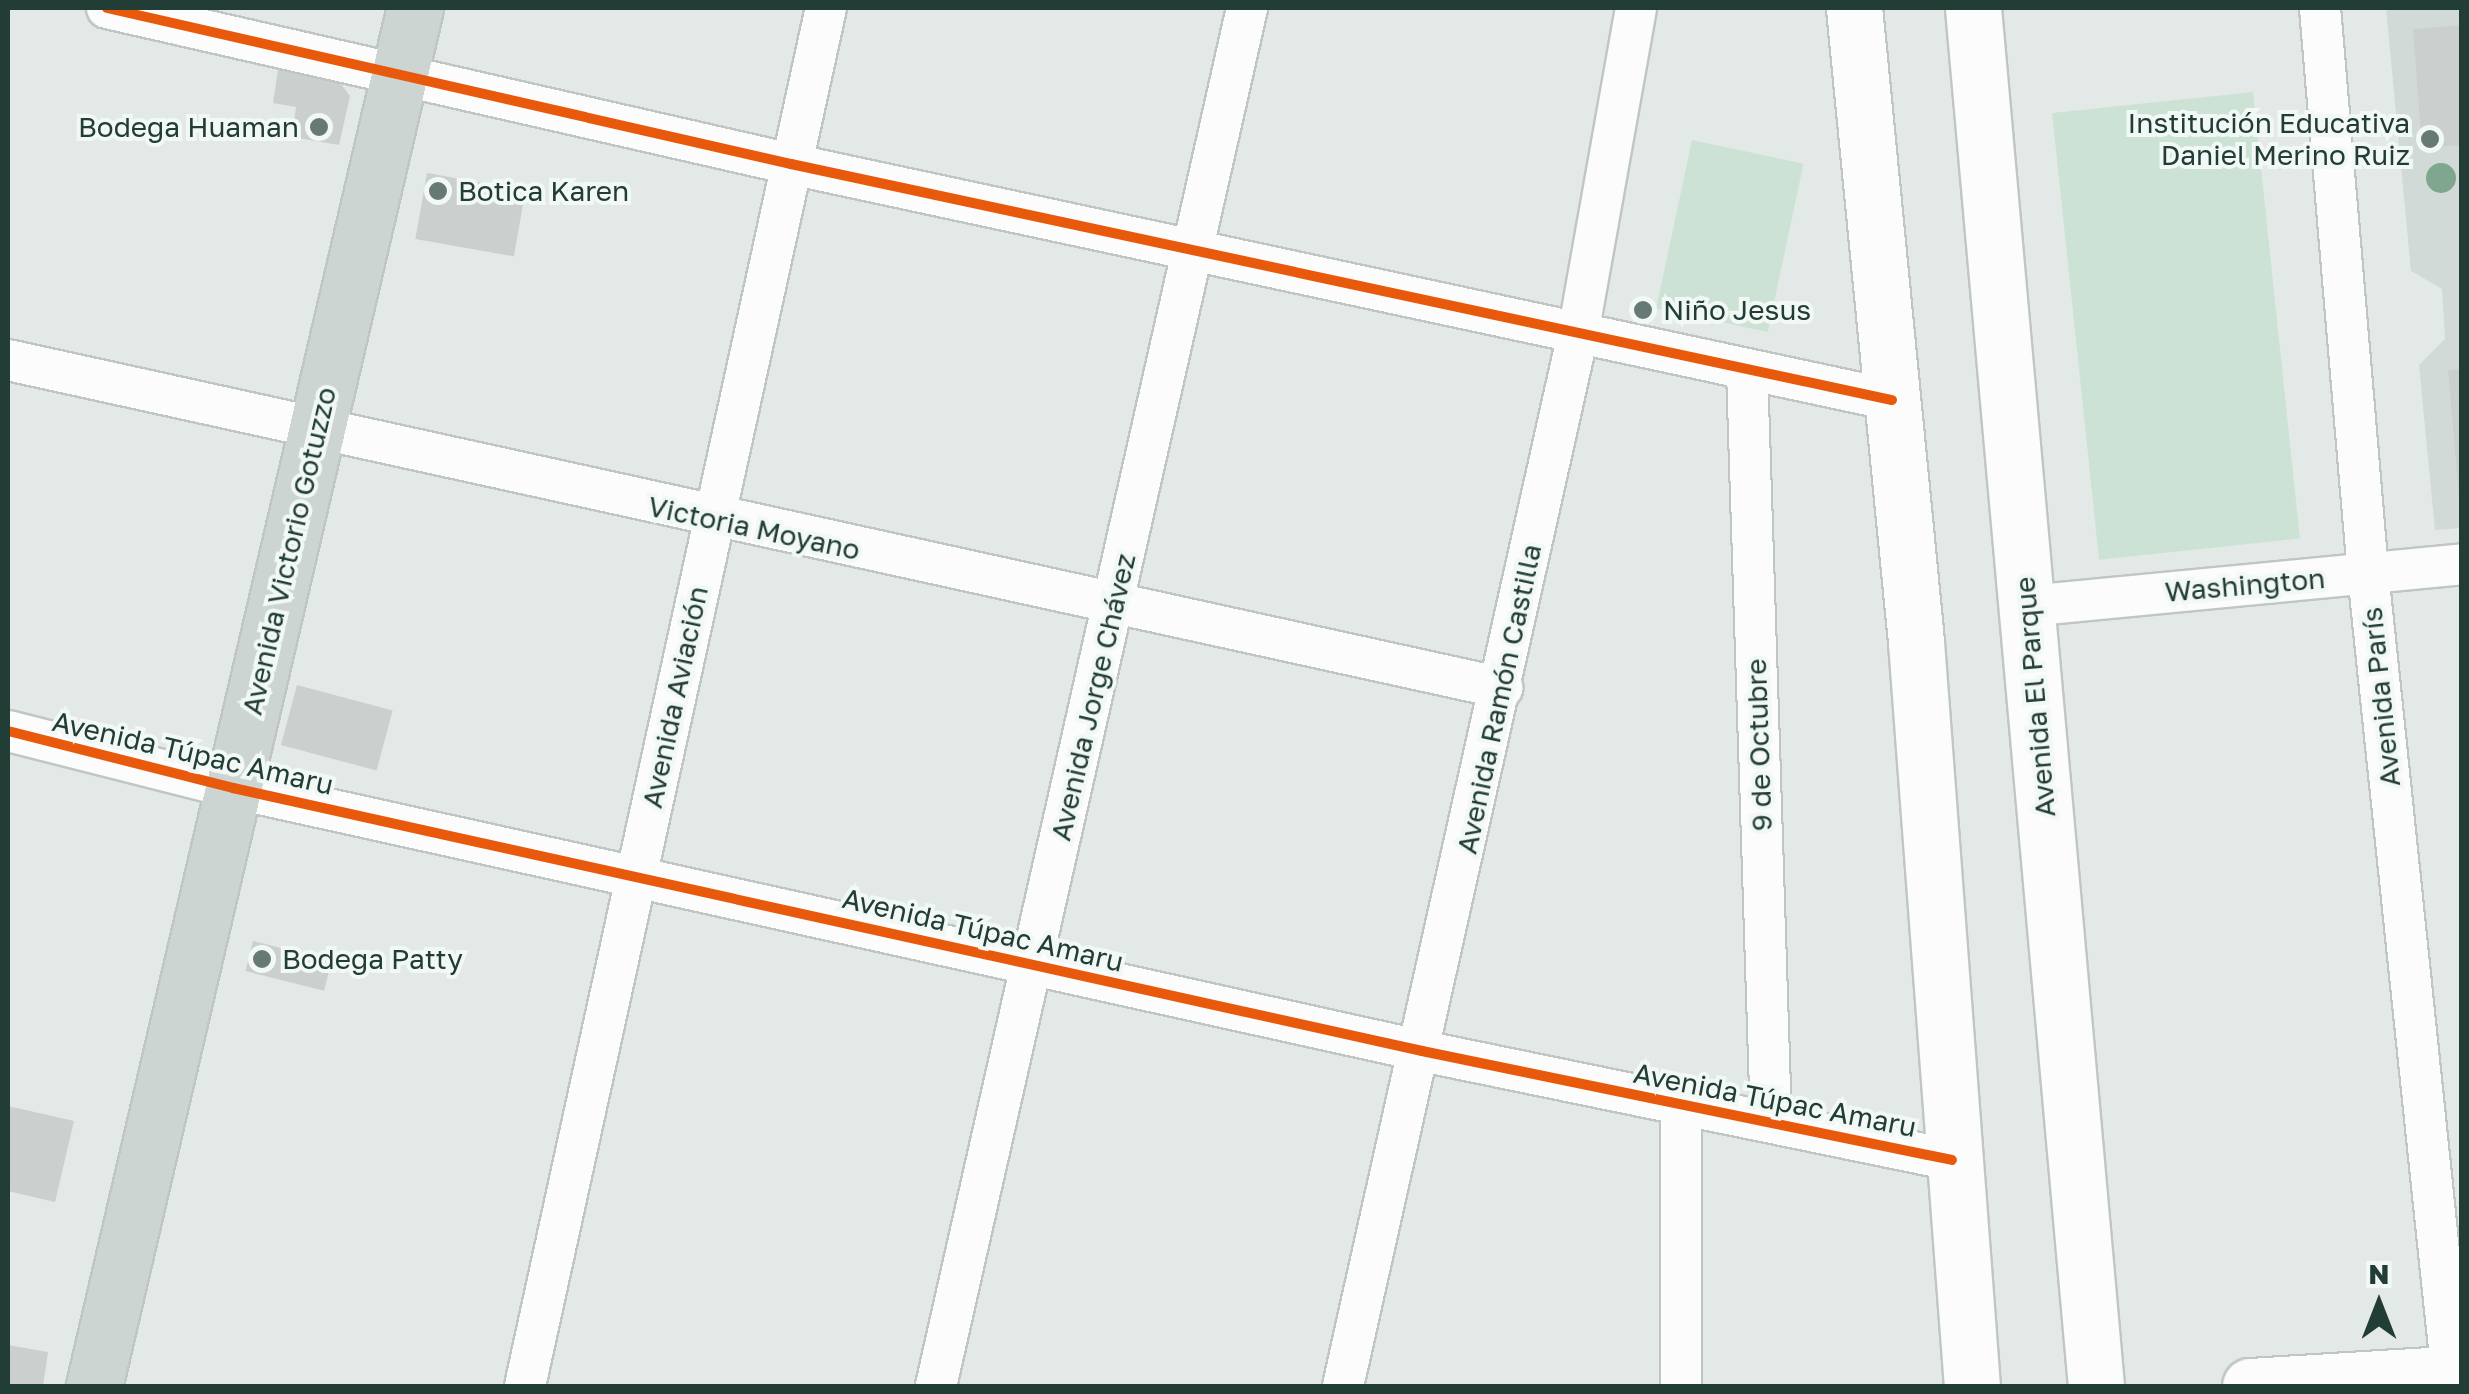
<!DOCTYPE html>
<html>
<head>
<meta charset="utf-8">
<style>
  body { margin:0 }
  #map { position:relative; width:2469px; height:1394px; overflow:hidden; background:#e3e9e6; font-family:"Golos Text",sans-serif }
  div>[style] { position:absolute }
  [style*='--x'] { left:calc(var(--x)*1px); top:calc(var(--y)*1px); width:calc(var(--w)*1px); rotate:calc(var(--a)*1deg) }
  .built>* { inset:0; background:#d1dad6 }
  .green>* { inset:0; background:#cce2d4; transform-origin:0 0 }
  .building>* { inset:0; background:#cbd0ce; transform-origin:0 0 }
  .roads { filter:drop-shadow(2px 0 #c0c6c3) drop-shadow(-2px 0 #c0c6c3) drop-shadow(0 2px #c0c6c3) drop-shadow(0 -2px #c0c6c3) }
  .street>* { height:40px; margin:-20px; padding:0 20px; transform-origin:20px; border-radius:20px; background:#fbfcfb }
  .secondary>* { height:55px; margin:-27.5px; padding:0 27.5px; transform-origin:27.5px; border-radius:27.5px; background:#fbfcfb }
  .primary>* { height:55px; margin:-27.5px; padding:0 27.5px; transform-origin:27.5px; border-radius:27.5px; background:#cdd5d3 }
  .cycleway>* { height:10px; margin:-5px; padding:0 5px; transform-origin:5px; border-radius:5px; background:#e8590c }
  .trees>* { width:30px; height:30px; margin:-15px; border-radius:50%; background:#7fa790 }
  .dots>* { width:28px; height:28px; translate:-50% -50%; box-sizing:border-box; border:5px solid #f1f8f5; border-radius:50% }
  span { translate:-50% -50%; white-space:nowrap; text-align:center; line-height:1.15; -webkit-text-stroke:8px #f1f8f5; paint-order:stroke }
  .poi-label { font-size:28px; color:#223c36 }
  .right { translate:-100% -50%; text-align:right }
  .left { translate:0 -50%; text-align:left }
  .street-label { font-size:28px; color:#223c36 }
  .frame { position:absolute; inset:0; border:10px solid #223c36; pointer-events:none }
  .north { position:absolute; left:2329px; top:1254px; width:100px; height:100px; -webkit-text-stroke:8px #f1f8f5; paint-order:stroke; rotate:0deg; font-size:28px; font-weight:700; line-height:40px; text-align:center; color:#223c36 }
  .north::after { content:''; display:block; margin:auto; width:35px; height:45px; background:#223c36; clip-path:polygon(50% 0,100% 100%,50% 72%,0 100%) }
</style>
</head>
<body>
<div id="map">
  <div class="built">
    <div style="clip-path:polygon(2386px 8px,2461px 8px,2461px 528px,2435px 530px,2419px 365px,2445px 339px,2442px 289px,2411px 271px)"></div>
  </div>
  <div class="green">
    <div style="left:2253px;top:92px;width:449px;height:202px;rotate:84deg"></div>
    <div style="left:1692px;top:140px;width:114px;height:172px;rotate:12deg"></div>
  </div>
  <div class="building">
    <div style="clip-path:polygon(2462px 25px,2462px 145px,2422px 148px,2413px 29px)"></div>
    <div style="clip-path:polygon(278px 70px,338px 80px,350px 96px,339px 145px,292px 137px,296px 107px,273px 103px)"></div>
    <div style="left:427px;top:173px;width:100px;height:67px;rotate:10deg"></div>
    <div style="clip-path:polygon(2462px 369px,2462px 496px,2459px 496px,2448px 370px)"></div>
    <div style="left:297px;top:685px;width:99px;height:62px;rotate:15deg"></div>
    <div style="left:253px;top:941px;width:81px;height:31px;rotate:14deg"></div>
    <div style="clip-path:polygon(8px 1106px,74px 1121px,55px 1202px,8px 1191px)"></div>
    <div style="clip-path:polygon(8px 1345px,48px 1352px,43px 1386px,8px 1386px)"></div>
  </div>
  <div class="roads">
    <div class="street">
      <div style="--x:107;--y:8;--w:702;--a:12.85"></div>
      <div style="--x:791;--y:164;--w:1126;--a:12.1"></div>
      <div style="--x:2320;--y:8;--w:567;--a:85.14"></div>
      <div style="--x:2368;--y:573;--w:817;--a:84.03"></div>
      <div style="--x:8;--y:360;--w:1530;--a:12.38"></div>
      <div style="--x:1747;--y:370;--w:751;--a:88.17"></div>
      <div style="--x:2028;--y:606;--w:436;--a:-5.5"></div>
      <div style="--x:8;--y:731;--w:232;--a:14.2"></div>
      <div style="--x:233;--y:788;--w:1218;--a:12.47"></div>
      <div style="--x:1422;--y:1051;--w:541;--a:11.62"></div>
      <div style="--x:1681;--y:1105;--w:281;--a:90"></div>
      <div style="--x:525;--y:1386;--w:1410;--a:-77.68"></div>
      <div style="--x:936;--y:1386;--w:1413;--a:-77.28"></div>
      <div style="--x:1343;--y:1386;--w:1078;--a:-77.41"></div>
      <div style="--x:1578;--y:334;--w:331;--a:-79.9"></div>
    </div>
    <div class="secondary">
      <div style="--x:1854;--y:8;--w:637;--a:84.41"></div>
      <div style="--x:1916;--y:642;--w:746;--a:85.7"></div>
      <div style="--x:1973;--y:8;--w:1383;--a:84.9"></div>
      <div style="--x:2250;--y:1386;--w:212;--a:-3.5"></div>
    </div>
    <div class="primary">
      <div style="--x:94;--y:1386;--w:1415;--a:-76.89"></div>
    </div>
  </div>
  <div class="cycleway">
    <div style="--x:107;--y:8;--w:702;--a:12.85"></div>
    <div style="--x:791;--y:164;--w:1126;--a:12.1"></div>
    <div style="--x:8;--y:731;--w:232;--a:14.2"></div>
    <div style="--x:233;--y:788;--w:1218;--a:12.47"></div>
    <div style="--x:1422;--y:1051;--w:541;--a:11.62"></div>
  </div>
  <div class="trees">
    <div style="left:2441px;top:178px"></div>
  </div>
  <div class="dots">
    <div style="left:319px;top:127px;background:#667974"></div>
    <div style="left:2430px;top:139px;background:#667974"></div>
    <div style="left:438px;top:191px;background:#667974"></div>
    <div style="left:1643px;top:310px;background:#667974"></div>
    <div style="left:262px;top:959px;background:#667974"></div>
  </div>
  <div class="poi-label">
    <span class="right" style="left:2410px;top:139px">Institución Educativa<br>Daniel Merino Ruiz</span>
    <span class="right" style="left:299px;top:127px">Bodega Huaman</span>
    <span class="left" style="left:458px;top:191px">Botica Karen</span>
    <span class="left" style="left:1663px;top:310px">Niño Jesus</span>
    <span class="left" style="left:282px;top:959px">Bodega Patty</span>
  </div>
  <div class="street-label">
    <span style="left:754px;top:528px;rotate:12deg">Victoria Moyano</span>
    <span style="left:289px;top:551px;rotate:-77deg">Avenida Victorio Gotuzzo</span>
    <span style="left:2245px;top:585px;rotate:-5deg">Washington</span>
    <span style="left:675px;top:697px;rotate:-78deg">Avenida Aviación</span>
    <span style="left:1093px;top:697px;rotate:-77deg">Avenida Jorge Chávez</span>
    <span style="left:2035px;top:697px;rotate:-95deg">Avenida El Parque</span>
    <span style="left:2381px;top:697px;rotate:-96deg">Avenida París</span>
    <span style="left:1499px;top:699px;rotate:-78deg">Avenida Ramón Castilla</span>
    <span style="left:1759px;top:745px;rotate:-92deg">9 de Octubre</span>
    <span style="left:193px;top:753px;rotate:13deg">Avenida Túpac Amaru</span>
    <span style="left:983px;top:930px;rotate:13deg">Avenida Túpac Amaru</span>
    <span style="left:1775px;top:1100px;rotate:11deg">Avenida Túpac Amaru</span>
  </div>
  <div class="frame"></div>
  <div class="north">N</div>
</div>
</body>
</html>
